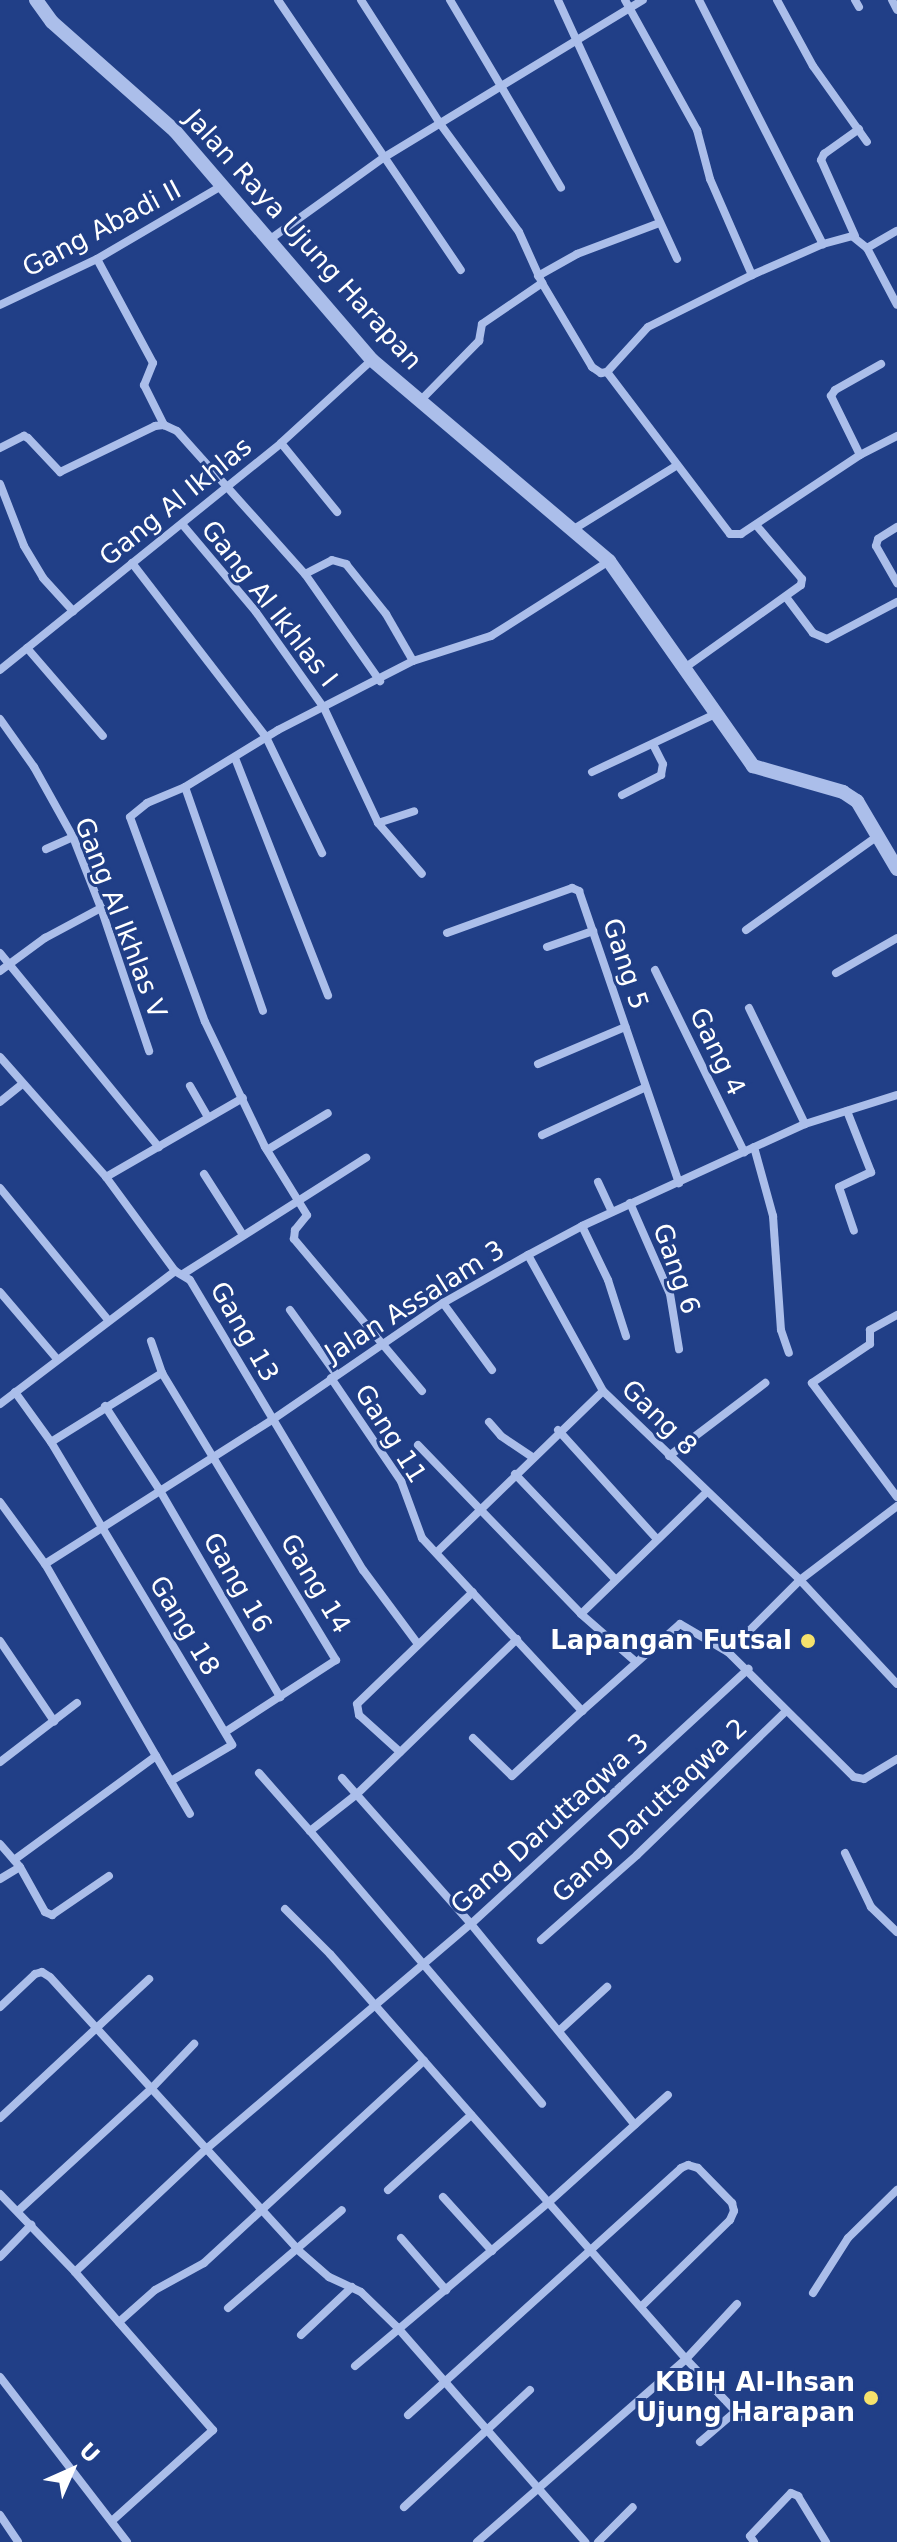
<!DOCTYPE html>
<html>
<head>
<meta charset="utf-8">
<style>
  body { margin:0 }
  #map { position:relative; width:897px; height:2542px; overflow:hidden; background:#213f87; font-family:"DejaVu Sans",sans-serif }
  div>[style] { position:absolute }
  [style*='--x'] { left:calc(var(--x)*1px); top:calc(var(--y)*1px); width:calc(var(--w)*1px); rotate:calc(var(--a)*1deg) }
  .minor>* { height:8px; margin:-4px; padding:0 4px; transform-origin:4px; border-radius:4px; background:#abbeea }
  .tertiary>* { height:14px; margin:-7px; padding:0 7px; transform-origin:7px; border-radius:7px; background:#abbeea }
  .dots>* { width:22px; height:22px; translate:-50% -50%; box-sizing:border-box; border:4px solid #213f87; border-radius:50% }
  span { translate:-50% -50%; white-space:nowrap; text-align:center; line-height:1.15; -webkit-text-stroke:6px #213f87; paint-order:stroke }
  .street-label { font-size:26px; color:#fff }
  .poi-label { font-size:26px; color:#fff; font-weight:700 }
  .right { translate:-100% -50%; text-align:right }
  .north { position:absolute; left:32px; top:2430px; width:80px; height:80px; -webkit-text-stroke:6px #213f87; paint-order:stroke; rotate:45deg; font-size:22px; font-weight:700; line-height:32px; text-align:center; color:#fff }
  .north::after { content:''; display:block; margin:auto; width:28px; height:36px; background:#fff; clip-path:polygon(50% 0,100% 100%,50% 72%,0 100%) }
</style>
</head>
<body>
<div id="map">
  <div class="minor">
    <div style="--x:278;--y:0;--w:326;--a:55.9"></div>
    <div style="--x:361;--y:0;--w:148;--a:57.4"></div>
    <div style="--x:441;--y:125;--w:132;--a:53.9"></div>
    <div style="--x:519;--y:232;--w:56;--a:65.7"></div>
    <div style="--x:542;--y:283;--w:98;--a:59.2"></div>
    <div style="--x:592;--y:367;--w:11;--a:34"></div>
    <div style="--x:601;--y:373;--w:6;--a:-9"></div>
    <div style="--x:607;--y:372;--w:203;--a:52.8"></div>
    <div style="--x:730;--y:534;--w:11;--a:0"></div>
    <div style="--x:741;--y:534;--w:143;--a:-33.6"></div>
    <div style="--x:860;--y:455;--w:42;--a:-27.2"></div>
    <div style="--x:450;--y:0;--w:218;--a:59.4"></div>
    <div style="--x:558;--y:0;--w:285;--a:65.3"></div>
    <div style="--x:625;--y:0;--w:149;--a:61"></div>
    <div style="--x:697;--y:130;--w:51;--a:75.1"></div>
    <div style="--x:710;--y:179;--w:105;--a:66.4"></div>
    <div style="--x:699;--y:0;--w:274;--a:63.1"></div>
    <div style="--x:777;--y:0;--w:75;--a:61.4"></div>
    <div style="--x:813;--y:66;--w:93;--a:54.6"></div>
    <div style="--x:855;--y:0;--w:8;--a:60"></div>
    <div style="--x:892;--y:0;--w:11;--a:63"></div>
    <div style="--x:855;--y:236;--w:83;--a:-114.1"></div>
    <div style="--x:821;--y:160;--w:7;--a:-63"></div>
    <div style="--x:824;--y:154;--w:43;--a:-35.5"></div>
    <div style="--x:269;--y:240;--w:140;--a:-35.7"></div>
    <div style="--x:383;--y:158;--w:304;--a:-31.3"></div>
    <div style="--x:867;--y:248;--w:64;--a:62.2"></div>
    <div style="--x:97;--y:259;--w:118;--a:61.7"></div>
    <div style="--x:153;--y:363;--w:24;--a:112"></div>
    <div style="--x:144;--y:385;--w:45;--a:63.4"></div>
    <div style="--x:538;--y:276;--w:45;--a:-29.4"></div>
    <div style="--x:577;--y:254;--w:88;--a:-20.7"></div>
    <div style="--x:0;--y:305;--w:107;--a:-25.4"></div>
    <div style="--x:97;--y:259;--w:146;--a:-30.4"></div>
    <div style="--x:607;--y:372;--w:61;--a:-47.7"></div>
    <div style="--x:648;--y:327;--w:116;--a:-26.6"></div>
    <div style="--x:752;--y:275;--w:77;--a:-23.6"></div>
    <div style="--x:823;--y:244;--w:30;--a:-15"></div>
    <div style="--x:852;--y:236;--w:19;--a:39"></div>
    <div style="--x:867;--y:248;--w:34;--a:-30"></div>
    <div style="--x:419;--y:402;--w:86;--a:-45.5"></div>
    <div style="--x:479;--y:341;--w:17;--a:-80"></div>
    <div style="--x:482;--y:324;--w:73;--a:-34.3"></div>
    <div style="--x:281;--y:443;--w:89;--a:50.9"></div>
    <div style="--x:0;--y:448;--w:27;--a:-27"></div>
    <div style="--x:24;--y:436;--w:4;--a:27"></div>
    <div style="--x:28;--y:438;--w:47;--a:46.7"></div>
    <div style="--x:60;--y:472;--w:106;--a:-25.8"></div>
    <div style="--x:155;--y:426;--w:9;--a:-6"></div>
    <div style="--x:164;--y:425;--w:14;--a:25"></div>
    <div style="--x:177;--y:431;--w:192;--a:48.2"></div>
    <div style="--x:305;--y:574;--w:131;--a:55"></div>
    <div style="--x:860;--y:455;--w:66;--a:-116.2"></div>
    <div style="--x:831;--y:396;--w:7;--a:-56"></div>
    <div style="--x:835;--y:390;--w:53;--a:-29.5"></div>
    <div style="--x:0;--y:484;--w:66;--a:68.8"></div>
    <div style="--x:24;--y:546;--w:37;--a:59"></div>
    <div style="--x:43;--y:578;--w:45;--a:47.7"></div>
    <div style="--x:182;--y:524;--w:115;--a:49.9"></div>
    <div style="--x:256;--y:612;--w:118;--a:54.7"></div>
    <div style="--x:324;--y:708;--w:127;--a:64.8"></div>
    <div style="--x:378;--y:823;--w:38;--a:-18"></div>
    <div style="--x:897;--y:527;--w:22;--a:148"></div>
    <div style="--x:878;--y:539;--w:7;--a:106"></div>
    <div style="--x:876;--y:546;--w:43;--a:60.4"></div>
    <div style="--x:574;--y:529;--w:120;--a:-31.7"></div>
    <div style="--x:132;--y:563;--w:220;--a:52.4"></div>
    <div style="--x:266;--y:737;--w:129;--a:64.2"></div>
    <div style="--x:305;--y:574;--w:30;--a:-27"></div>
    <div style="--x:332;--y:560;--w:15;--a:16"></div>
    <div style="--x:346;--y:564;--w:64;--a:51.3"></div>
    <div style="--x:386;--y:614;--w:54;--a:60.1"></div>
    <div style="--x:786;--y:597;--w:45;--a:53.1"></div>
    <div style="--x:813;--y:633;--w:15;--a:23"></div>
    <div style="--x:827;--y:639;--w:79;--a:-27.9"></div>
    <div style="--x:27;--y:648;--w:116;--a:49.2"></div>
    <div style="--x:686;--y:667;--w:141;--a:-35.5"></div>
    <div style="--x:801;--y:585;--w:6;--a:-81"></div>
    <div style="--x:802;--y:579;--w:71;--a:-130.4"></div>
    <div style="--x:0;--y:670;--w:361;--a:-38.9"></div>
    <div style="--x:281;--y:443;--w:123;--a:-42.4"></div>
    <div style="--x:0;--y:719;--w:59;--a:54.7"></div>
    <div style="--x:34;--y:767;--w:80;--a:60.9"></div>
    <div style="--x:73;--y:837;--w:76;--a:68.5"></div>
    <div style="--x:101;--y:908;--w:151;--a:71.4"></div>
    <div style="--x:235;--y:758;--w:255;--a:68.6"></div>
    <div style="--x:592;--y:772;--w:136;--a:-25.2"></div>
    <div style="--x:185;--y:787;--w:237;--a:70.8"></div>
    <div style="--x:622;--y:795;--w:44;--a:-27.1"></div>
    <div style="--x:661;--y:775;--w:11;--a:-80"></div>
    <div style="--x:663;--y:764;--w:22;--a:-117"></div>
    <div style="--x:378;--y:823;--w:67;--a:49.2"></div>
    <div style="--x:46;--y:849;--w:30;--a:-24"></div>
    <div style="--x:746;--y:930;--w:163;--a:-35.5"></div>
    <div style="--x:447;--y:933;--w:133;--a:-19.8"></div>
    <div style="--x:572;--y:888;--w:8;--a:23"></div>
    <div style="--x:579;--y:891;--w:309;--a:71.1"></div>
    <div style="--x:547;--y:947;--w:49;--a:-19.2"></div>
    <div style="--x:0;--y:953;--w:251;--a:50.7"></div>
    <div style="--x:655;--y:970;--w:203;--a:63.9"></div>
    <div style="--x:0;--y:971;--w:56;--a:-36.3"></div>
    <div style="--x:45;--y:938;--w:64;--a:-28.2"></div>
    <div style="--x:836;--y:973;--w:70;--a:-29.8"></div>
    <div style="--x:749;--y:1008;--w:129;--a:64.2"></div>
    <div style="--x:0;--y:1057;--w:160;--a:48.5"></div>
    <div style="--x:106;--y:1177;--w:117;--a:53.7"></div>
    <div style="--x:538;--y:1064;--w:95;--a:-23"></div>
    <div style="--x:190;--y:1086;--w:36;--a:60"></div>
    <div style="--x:0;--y:1102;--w:28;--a:-39"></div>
    <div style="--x:847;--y:1111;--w:66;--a:68.5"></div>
    <div style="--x:871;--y:1172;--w:35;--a:155"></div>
    <div style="--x:839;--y:1187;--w:46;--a:71.2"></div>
    <div style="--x:542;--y:1135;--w:112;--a:-24.7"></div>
    <div style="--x:754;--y:1147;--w:72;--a:74.6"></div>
    <div style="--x:773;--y:1216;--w:114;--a:86"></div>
    <div style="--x:781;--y:1330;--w:24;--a:71"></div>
    <div style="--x:267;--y:1150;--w:71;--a:-31.2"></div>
    <div style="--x:204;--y:1174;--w:72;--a:57.4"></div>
    <div style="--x:106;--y:1177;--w:158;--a:-30"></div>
    <div style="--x:598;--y:1182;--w:33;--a:65"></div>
    <div style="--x:0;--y:1188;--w:171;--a:50.7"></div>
    <div style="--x:630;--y:1203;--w:99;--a:66.3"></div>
    <div style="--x:670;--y:1294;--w:56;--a:80.7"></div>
    <div style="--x:582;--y:1226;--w:60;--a:64.3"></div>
    <div style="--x:608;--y:1280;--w:59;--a:72.2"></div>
    <div style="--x:528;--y:1255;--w:155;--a:61.1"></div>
    <div style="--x:603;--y:1391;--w:273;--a:43.8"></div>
    <div style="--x:800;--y:1580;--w:142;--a:47"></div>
    <div style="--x:175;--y:1271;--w:17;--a:31"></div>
    <div style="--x:190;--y:1280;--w:338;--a:59.2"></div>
    <div style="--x:363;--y:1570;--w:92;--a:53.4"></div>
    <div style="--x:183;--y:1274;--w:217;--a:-32.4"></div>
    <div style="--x:0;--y:1292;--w:88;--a:49.6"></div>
    <div style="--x:443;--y:1303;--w:83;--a:53.8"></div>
    <div style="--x:290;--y:1310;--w:79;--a:54.3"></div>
    <div style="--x:897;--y:1315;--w:31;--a:151"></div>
    <div style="--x:870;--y:1330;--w:14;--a:90"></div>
    <div style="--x:870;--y:1344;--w:70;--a:146.1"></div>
    <div style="--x:812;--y:1383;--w:142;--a:53.3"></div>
    <div style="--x:151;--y:1341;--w:34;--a:71"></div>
    <div style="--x:162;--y:1373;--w:336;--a:58.8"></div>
    <div style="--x:336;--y:1660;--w:132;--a:147"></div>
    <div style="--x:331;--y:1378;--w:125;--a:55.8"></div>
    <div style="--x:401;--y:1481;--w:61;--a:69.8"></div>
    <div style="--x:422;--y:1538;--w:236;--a:47.2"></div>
    <div style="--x:582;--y:1711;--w:131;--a:-41.6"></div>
    <div style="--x:680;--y:1624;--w:56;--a:30.3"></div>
    <div style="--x:728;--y:1652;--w:102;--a:-45"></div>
    <div style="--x:800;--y:1580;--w:122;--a:-37.3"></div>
    <div style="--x:422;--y:1391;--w:199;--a:-130.1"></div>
    <div style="--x:294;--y:1239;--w:9;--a:-84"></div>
    <div style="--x:295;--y:1230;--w:19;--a:-51"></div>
    <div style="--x:307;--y:1215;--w:80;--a:-121.7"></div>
    <div style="--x:265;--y:1147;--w:139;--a:-115.6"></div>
    <div style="--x:205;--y:1022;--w:218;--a:-110.1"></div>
    <div style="--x:130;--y:817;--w:22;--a:-39"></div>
    <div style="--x:147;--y:803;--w:41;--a:-22.8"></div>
    <div style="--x:185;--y:787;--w:109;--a:-31.5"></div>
    <div style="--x:278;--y:730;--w:152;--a:-27.1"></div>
    <div style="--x:413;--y:661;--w:82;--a:-17.8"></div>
    <div style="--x:491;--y:636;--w:140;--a:-32.4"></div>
    <div style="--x:15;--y:1392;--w:62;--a:54.2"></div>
    <div style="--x:51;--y:1442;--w:353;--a:59.1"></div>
    <div style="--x:232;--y:1745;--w:71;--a:149.5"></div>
    <div style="--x:0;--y:1404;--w:220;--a:-37.2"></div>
    <div style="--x:105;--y:1406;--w:99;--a:57"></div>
    <div style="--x:159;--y:1489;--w:241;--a:59.8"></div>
    <div style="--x:489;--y:1422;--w:18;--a:49"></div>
    <div style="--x:501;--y:1436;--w:37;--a:34"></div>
    <div style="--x:558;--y:1430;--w:146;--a:47.8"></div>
    <div style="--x:51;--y:1442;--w:131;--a:-31.9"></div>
    <div style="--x:418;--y:1445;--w:235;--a:46"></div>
    <div style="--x:581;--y:1614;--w:73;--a:41.1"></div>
    <div style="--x:669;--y:1456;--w:121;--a:-37.2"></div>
    <div style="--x:515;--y:1474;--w:145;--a:46.4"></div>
    <div style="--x:0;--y:1502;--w:77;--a:54"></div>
    <div style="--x:45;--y:1564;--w:269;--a:-32.4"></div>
    <div style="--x:272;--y:1420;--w:207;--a:-34.4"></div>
    <div style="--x:443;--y:1303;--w:98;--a:-29.5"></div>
    <div style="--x:528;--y:1255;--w:61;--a:-28.2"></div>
    <div style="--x:582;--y:1226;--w:245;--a:-24.6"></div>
    <div style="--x:805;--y:1124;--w:96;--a:-17.5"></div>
    <div style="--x:437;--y:1552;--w:231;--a:-44.1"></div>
    <div style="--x:581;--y:1614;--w:175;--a:-44.1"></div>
    <div style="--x:517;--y:1639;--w:223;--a:135.9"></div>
    <div style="--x:357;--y:1794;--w:60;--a:141.8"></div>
    <div style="--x:310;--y:1831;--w:358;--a:49.6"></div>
    <div style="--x:0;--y:1641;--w:97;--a:56"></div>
    <div style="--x:728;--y:1652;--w:177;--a:44.8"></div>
    <div style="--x:854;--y:1777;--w:10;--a:11"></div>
    <div style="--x:864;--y:1779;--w:39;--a:-31"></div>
    <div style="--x:473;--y:1738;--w:54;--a:44.3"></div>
    <div style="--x:512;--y:1776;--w:96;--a:-42.9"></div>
    <div style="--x:400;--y:1752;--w:55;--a:-137.9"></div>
    <div style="--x:359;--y:1715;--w:11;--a:-100"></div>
    <div style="--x:357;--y:1704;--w:161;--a:-44"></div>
    <div style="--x:156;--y:1756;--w:67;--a:59.6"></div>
    <div style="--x:0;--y:1762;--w:97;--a:-37.5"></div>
    <div style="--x:259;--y:1773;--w:77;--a:48.7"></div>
    <div style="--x:342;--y:1778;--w:195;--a:48.5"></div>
    <div style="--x:471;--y:1924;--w:259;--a:50.8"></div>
    <div style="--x:0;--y:1844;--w:30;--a:49"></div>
    <div style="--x:20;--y:1867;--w:51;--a:60.9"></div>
    <div style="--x:45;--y:1912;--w:8;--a:23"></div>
    <div style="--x:52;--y:1915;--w:69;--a:-34.4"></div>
    <div style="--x:845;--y:1853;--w:60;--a:64.3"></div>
    <div style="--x:871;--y:1907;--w:36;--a:44"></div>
    <div style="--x:14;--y:1860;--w:176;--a:-36.2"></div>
    <div style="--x:156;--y:1756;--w:222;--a:-120"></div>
    <div style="--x:0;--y:1879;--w:23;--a:-31"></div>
    <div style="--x:285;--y:1909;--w:64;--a:45"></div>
    <div style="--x:330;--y:1954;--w:539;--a:48.68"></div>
    <div style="--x:686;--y:2359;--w:80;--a:46.5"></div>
    <div style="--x:541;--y:1940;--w:128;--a:-41.5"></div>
    <div style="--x:637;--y:1855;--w:207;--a:-44"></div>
    <div style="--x:0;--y:2007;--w:48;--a:-43.3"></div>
    <div style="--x:35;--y:1974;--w:7;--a:-16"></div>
    <div style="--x:42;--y:1972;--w:9;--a:32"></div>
    <div style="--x:50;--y:1977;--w:369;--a:47.7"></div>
    <div style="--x:298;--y:2250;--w:41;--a:41.1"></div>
    <div style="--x:329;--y:2277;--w:35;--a:25"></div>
    <div style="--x:361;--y:2292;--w:50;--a:44.2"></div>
    <div style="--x:397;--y:2327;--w:286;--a:48.8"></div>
    <div style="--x:560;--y:2030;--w:64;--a:-42.5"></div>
    <div style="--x:0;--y:2118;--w:204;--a:-43"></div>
    <div style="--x:388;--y:2190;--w:112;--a:-42.1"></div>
    <div style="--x:0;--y:2194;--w:108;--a:46.1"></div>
    <div style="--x:75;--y:2272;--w:210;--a:48.9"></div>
    <div style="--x:213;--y:2430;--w:136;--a:138"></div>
    <div style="--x:443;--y:2197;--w:73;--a:47.8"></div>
    <div style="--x:18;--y:2211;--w:179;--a:-42.5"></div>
    <div style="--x:150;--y:2090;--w:64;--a:-46.3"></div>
    <div style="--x:401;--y:2238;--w:69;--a:49.1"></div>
    <div style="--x:0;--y:2257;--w:45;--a:-45.9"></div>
    <div style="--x:75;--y:2272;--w:178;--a:-43.2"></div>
    <div style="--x:205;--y:2150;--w:349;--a:-40.4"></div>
    <div style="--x:471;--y:1924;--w:377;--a:-42.6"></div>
    <div style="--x:813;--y:2293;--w:65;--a:-57.5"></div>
    <div style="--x:848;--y:2238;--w:69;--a:-44.4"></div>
    <div style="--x:228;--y:2308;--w:150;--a:-40.7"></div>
    <div style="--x:119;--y:2322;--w:48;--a:-41.6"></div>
    <div style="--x:155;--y:2290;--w:56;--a:-28.9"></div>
    <div style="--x:204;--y:2263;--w:299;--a:-42.6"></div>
    <div style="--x:301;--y:2335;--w:70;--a:-43.3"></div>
    <div style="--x:355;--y:2366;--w:254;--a:-40.2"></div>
    <div style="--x:549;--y:2202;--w:160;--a:-42"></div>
    <div style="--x:0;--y:2377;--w:208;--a:52.4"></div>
    <div style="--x:408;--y:2415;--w:368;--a:-42.1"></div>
    <div style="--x:681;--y:2168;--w:8;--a:-23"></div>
    <div style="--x:688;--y:2165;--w:10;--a:17"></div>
    <div style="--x:698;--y:2168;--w:49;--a:45.8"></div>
    <div style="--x:732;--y:2203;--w:8;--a:76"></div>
    <div style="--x:734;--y:2211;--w:10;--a:114"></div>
    <div style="--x:730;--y:2220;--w:124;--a:135.7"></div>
    <div style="--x:700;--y:2442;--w:48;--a:-40.7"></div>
    <div style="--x:404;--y:2507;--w:172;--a:-42.9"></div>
    <div style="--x:0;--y:2515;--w:32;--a:56"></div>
    <div style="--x:477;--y:2542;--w:278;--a:-41.2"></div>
    <div style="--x:686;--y:2359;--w:75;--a:-47.2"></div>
    <div style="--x:598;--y:2542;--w:49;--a:-45"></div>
    <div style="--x:754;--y:2542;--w:7;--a:-124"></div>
    <div style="--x:750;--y:2536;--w:59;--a:-46.4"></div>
    <div style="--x:791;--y:2493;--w:8;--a:23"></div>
    <div style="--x:798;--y:2496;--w:54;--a:58.7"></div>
  </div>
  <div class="tertiary">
    <div style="--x:36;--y:0;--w:27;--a:54"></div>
    <div style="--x:52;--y:22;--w:164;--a:41.5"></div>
    <div style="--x:175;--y:131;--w:302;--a:49.3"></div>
    <div style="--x:372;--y:360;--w:311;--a:40.3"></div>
    <div style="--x:609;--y:561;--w:251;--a:54.9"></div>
    <div style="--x:753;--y:766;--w:94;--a:16.1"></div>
    <div style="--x:843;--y:792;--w:17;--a:33"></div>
    <div style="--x:857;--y:801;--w:79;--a:59.5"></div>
  </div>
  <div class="dots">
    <div style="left:808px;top:1641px;background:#f6e26c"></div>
    <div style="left:871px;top:2398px;background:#f6e26c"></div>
  </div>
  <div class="street-label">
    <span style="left:102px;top:229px;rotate:-28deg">Gang Abadi II</span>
    <span style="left:303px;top:240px;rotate:48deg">Jalan Raya Ujung Harapan</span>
    <span style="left:176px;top:502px;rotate:-39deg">Gang Al Ikhlas</span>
    <span style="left:269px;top:604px;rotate:52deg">Gang Al Ikhlas I</span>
    <span style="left:120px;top:918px;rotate:69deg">Gang Al Ikhlas V</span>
    <span style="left:625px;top:964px;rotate:72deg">Gang 5</span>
    <span style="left:717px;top:1052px;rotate:64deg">Gang 4</span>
    <span style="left:676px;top:1269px;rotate:71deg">Gang 6</span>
    <span style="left:415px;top:1302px;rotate:-32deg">Jalan Assalam 3</span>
    <span style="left:244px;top:1332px;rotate:60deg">Gang 13</span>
    <span style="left:659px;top:1418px;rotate:45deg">Gang 8</span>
    <span style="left:390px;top:1434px;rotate:58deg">Gang 11</span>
    <span style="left:237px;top:1583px;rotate:60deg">Gang 16</span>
    <span style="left:315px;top:1584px;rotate:59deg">Gang 14</span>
    <span style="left:184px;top:1626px;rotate:59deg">Gang 18</span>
    <span style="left:650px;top:1811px;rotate:-43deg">Gang Daruttaqwa 2</span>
    <span style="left:550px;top:1824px;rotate:-42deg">Gang Daruttaqwa 3</span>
  </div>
  <div class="poi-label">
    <span class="right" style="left:792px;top:1641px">Lapangan Futsal</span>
    <span class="right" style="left:855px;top:2398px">KBIH Al-Ihsan<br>Ujung Harapan</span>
  </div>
  <div class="north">U</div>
</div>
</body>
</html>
